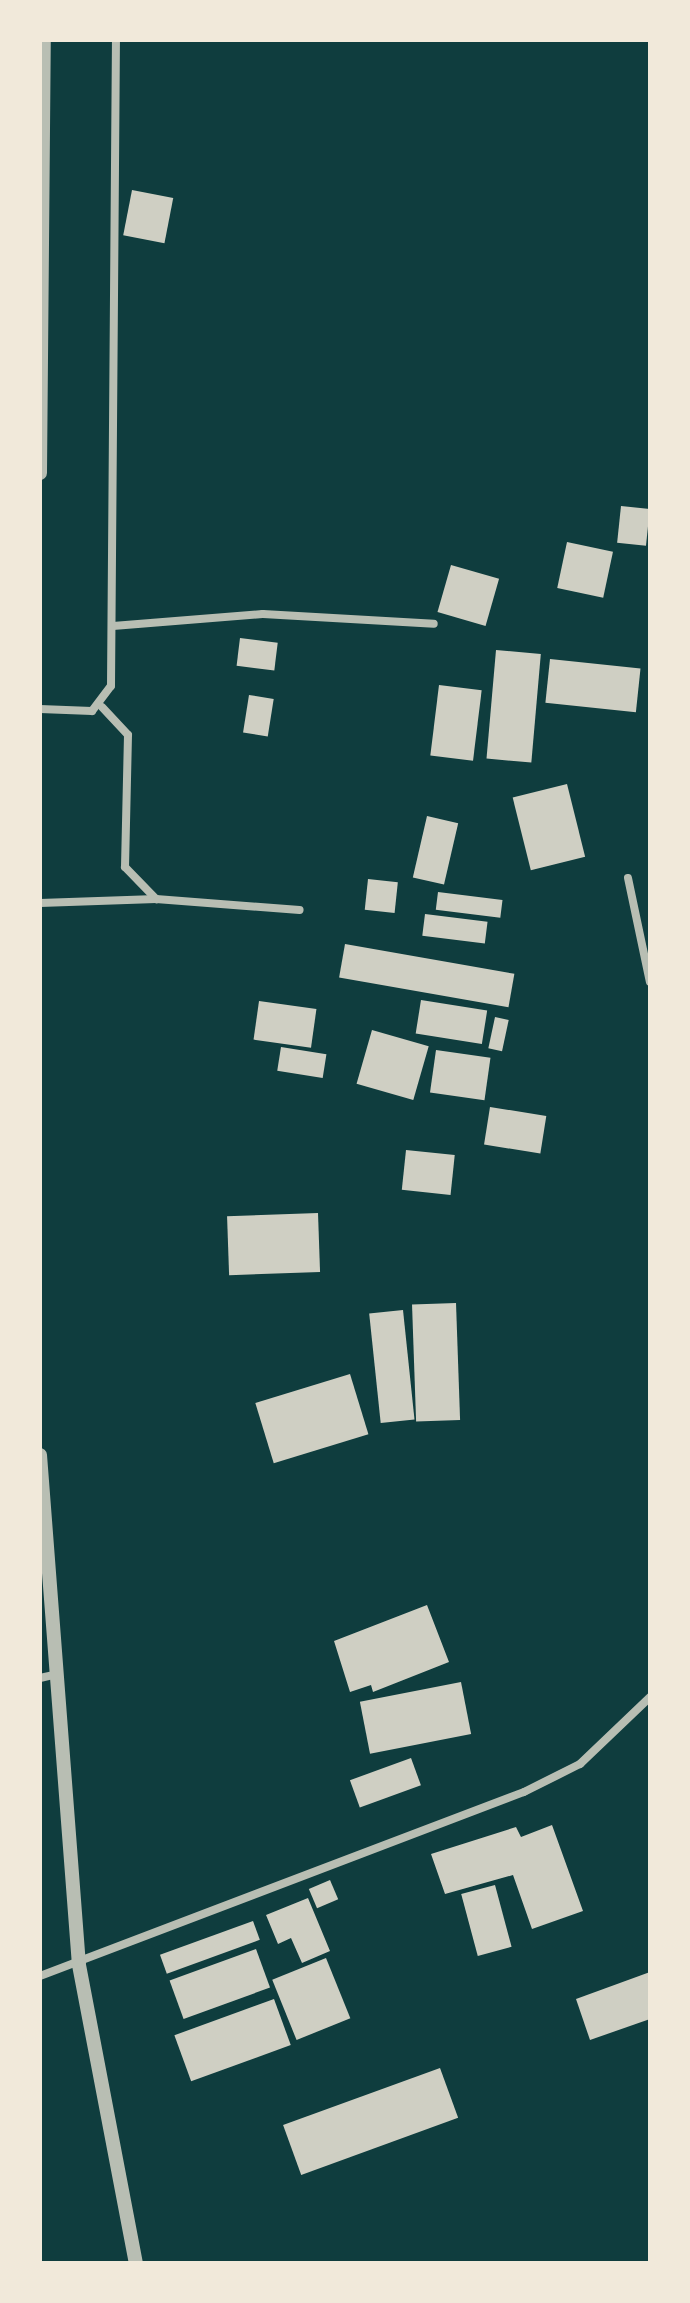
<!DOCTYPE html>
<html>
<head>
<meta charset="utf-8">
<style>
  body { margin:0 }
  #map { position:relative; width:690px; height:2303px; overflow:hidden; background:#0f3d3e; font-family:"Noto Sans",sans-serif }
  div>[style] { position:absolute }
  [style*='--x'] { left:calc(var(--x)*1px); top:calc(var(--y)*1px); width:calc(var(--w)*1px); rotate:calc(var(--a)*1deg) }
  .building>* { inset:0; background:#cfcfc3; transform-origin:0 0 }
  .minor>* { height:8px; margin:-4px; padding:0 4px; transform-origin:4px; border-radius:4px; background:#b8beb3 }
  .tertiary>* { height:14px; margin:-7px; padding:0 7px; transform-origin:7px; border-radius:7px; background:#b8beb3 }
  span { translate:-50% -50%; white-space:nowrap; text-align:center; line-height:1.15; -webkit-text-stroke:6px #f1e9da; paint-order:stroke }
  .frame { position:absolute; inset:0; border:42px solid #f1e9da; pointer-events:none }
</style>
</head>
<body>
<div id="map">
  <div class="building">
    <div style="left:132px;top:190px;width:42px;height:46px;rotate:11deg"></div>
    <div style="left:621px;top:506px;width:29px;height:37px;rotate:6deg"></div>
    <div style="left:567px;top:542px;width:47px;height:47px;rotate:12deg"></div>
    <div style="left:451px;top:565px;width:50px;height:49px;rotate:16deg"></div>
    <div style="left:240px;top:638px;width:38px;height:28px;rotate:7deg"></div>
    <div style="left:496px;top:650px;width:45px;height:109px;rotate:5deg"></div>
    <div style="left:550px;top:659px;width:91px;height:44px;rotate:6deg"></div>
    <div style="left:439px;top:685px;width:43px;height:71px;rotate:7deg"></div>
    <div style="left:249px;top:695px;width:25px;height:38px;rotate:9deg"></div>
    <div style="left:567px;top:784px;width:75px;height:56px;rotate:76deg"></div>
    <div style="left:427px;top:816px;width:32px;height:63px;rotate:13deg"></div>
    <div style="left:368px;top:879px;width:30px;height:31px;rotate:6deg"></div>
    <div style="left:438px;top:892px;width:65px;height:18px;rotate:7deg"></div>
    <div style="left:425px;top:914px;width:63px;height:22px;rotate:7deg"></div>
    <div style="left:345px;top:944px;width:172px;height:34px;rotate:10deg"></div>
    <div style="left:421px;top:1000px;width:67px;height:34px;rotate:9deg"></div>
    <div style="left:259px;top:1001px;width:58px;height:39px;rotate:8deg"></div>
    <div style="left:495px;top:1017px;width:14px;height:32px;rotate:12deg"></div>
    <div style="left:372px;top:1030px;width:59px;height:56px;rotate:16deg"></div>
    <div style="left:281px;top:1047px;width:46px;height:24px;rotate:9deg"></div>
    <div style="left:436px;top:1050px;width:55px;height:43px;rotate:8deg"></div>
    <div style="left:490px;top:1107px;width:57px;height:38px;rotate:9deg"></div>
    <div style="left:406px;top:1150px;width:49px;height:40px;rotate:6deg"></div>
    <div style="left:318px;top:1213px;width:59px;height:91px;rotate:88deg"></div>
    <div style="left:456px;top:1303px;width:117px;height:44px;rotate:88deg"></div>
    <div style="left:403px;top:1310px;width:110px;height:34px;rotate:84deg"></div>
    <div style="left:350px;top:1374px;width:63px;height:99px;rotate:73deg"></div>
    <div style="clip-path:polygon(427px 1605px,449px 1662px,373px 1692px,371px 1685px,350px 1692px,334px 1641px)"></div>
    <div style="left:461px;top:1682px;width:53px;height:103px;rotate:79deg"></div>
    <div style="left:411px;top:1758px;width:29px;height:65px;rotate:70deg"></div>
    <div style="clip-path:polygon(552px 1825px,583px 1911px,532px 1929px,513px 1875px,445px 1894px,431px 1854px,516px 1827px,521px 1837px)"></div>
    <div style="left:330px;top:1880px;width:21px;height:23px;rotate:67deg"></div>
    <div style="left:495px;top:1885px;width:64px;height:35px;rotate:75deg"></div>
    <div style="clip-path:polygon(308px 1898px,330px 1951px,302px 1963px,291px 1938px,278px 1944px,266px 1915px)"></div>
    <div style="left:253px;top:1921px;width:20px;height:99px;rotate:70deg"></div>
    <div style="left:256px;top:1949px;width:41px;height:92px;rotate:70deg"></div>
    <div style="left:326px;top:1958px;width:65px;height:58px;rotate:68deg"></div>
    <div style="clip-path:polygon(650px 1972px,650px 2019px,590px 2040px,576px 1999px)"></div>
    <div style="left:274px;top:1999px;width:49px;height:106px;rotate:70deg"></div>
    <div style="left:440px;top:2068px;width:53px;height:167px;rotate:70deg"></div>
  </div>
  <div class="minor">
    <div style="--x:113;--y:626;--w:150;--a:-4.6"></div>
    <div style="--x:263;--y:614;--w:171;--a:3.3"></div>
    <div style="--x:102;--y:707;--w:38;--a:47"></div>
    <div style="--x:128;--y:735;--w:132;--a:91.3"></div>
    <div style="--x:125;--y:867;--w:45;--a:45.9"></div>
    <div style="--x:156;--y:899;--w:144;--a:4.4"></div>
    <div style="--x:40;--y:709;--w:52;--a:2.2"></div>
    <div style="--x:92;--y:711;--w:31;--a:-53"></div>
    <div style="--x:111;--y:686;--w:646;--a:-89.56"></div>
    <div style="--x:628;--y:878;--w:106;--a:78.1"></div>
    <div style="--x:40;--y:903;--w:116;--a:-2"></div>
    <div style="--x:40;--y:1678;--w:13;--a:-13"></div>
    <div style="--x:40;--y:1976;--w:518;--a:-20.82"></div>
    <div style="--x:524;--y:1792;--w:63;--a:-26.6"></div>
    <div style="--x:580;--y:1764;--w:97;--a:-43.7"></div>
  </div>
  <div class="tertiary">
    <div style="--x:40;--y:473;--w:433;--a:-89.5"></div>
    <div style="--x:40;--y:1455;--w:511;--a:85.63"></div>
    <div style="--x:79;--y:1965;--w:303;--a:79.2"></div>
  </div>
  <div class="frame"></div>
</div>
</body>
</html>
